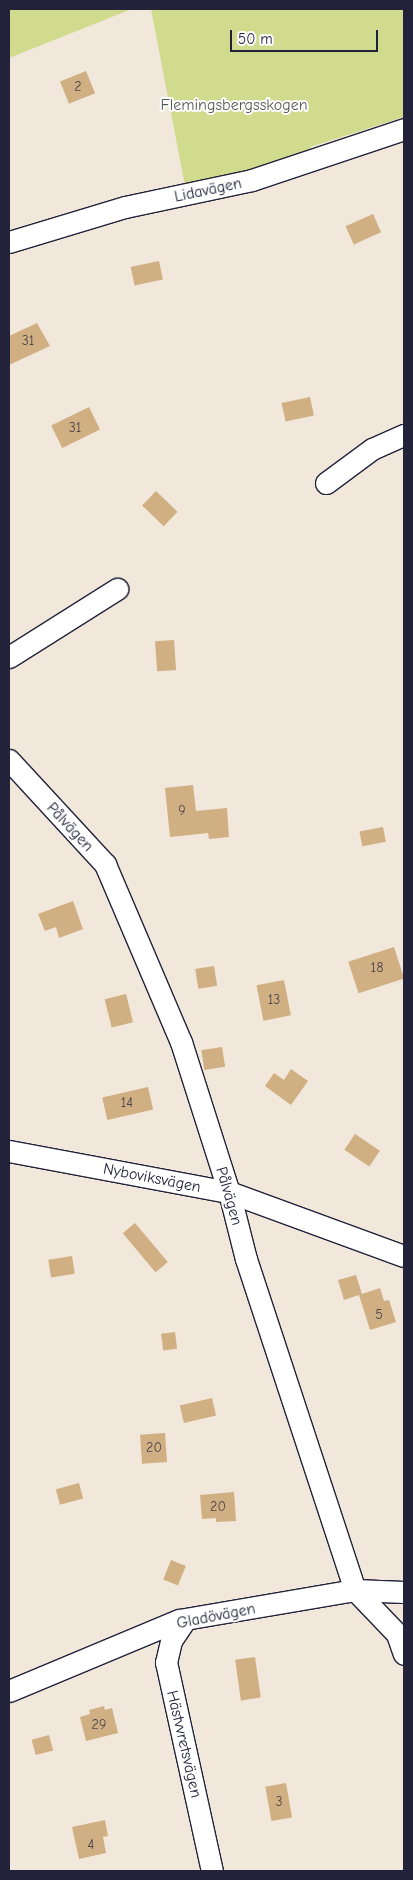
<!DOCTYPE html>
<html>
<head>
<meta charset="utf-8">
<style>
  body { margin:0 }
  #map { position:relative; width:413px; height:1880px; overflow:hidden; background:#f1e7da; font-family:"Comic Neue",sans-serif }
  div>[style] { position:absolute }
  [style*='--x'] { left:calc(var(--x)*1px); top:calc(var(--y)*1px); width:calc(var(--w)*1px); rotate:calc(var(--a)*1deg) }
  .green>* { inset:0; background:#d0db8e }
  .building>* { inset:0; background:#d0af83; transform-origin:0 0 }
  .roads { filter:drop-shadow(1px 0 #22223b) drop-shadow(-1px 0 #22223b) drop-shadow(0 1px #22223b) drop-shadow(0 -1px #22223b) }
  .minor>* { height:21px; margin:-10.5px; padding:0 10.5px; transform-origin:10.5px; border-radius:10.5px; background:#fff }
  span { translate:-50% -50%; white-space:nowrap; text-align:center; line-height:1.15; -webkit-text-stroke:4px #fff; paint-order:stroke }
  .number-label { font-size:14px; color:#4e454d }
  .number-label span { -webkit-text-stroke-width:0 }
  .park-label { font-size:16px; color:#565a54 }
  .street-label { font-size:16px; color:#22223b }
  .frame { position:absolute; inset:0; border:10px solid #22223b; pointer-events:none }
  .scale { position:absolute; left:230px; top:30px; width:148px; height:22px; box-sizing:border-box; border:2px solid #22223b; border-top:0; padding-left:6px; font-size:15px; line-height:18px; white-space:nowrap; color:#22223b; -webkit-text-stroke:4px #fff; paint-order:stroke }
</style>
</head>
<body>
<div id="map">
  <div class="green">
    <div style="clip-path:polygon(9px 9px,132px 9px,9px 58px)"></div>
    <div style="clip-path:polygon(151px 9px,404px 9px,404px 117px,310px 147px,313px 159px,185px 186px)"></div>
  </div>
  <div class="building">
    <div style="left:86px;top:71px;width:24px;height:28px;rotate:68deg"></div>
    <div style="left:373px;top:214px;width:20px;height:30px;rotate:66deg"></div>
    <div style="left:159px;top:261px;width:19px;height:29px;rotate:78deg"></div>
    <div style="clip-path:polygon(37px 323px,50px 346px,9px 365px,9px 336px)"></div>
    <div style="left:310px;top:397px;width:19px;height:29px;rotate:78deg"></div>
    <div style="left:89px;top:407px;width:25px;height:42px;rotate:64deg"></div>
    <div style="left:156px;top:491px;width:30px;height:20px;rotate:44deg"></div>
    <div style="left:174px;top:640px;width:30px;height:19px;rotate:86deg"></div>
    <div style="clip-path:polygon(193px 785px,196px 811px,227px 808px,229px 837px,209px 839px,208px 833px,170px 837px,165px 788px)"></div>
    <div style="left:383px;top:827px;width:15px;height:24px;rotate:79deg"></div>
    <div style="clip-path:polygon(73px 901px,83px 929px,59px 938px,56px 927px,45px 931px,38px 914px)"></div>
    <div style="left:394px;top:947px;width:33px;height:48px;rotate:72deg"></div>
    <div style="left:214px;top:966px;width:20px;height:19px;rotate:81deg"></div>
    <div style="left:284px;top:980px;width:36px;height:28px;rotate:79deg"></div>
    <div style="left:126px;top:994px;width:29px;height:22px;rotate:76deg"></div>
    <div style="left:222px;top:1047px;width:20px;height:21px;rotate:81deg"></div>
    <div style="clip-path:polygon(291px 1069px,308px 1081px,291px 1105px,265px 1086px,274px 1073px,284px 1080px)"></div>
    <div style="left:148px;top:1087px;width:23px;height:47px;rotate:77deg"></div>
    <div style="left:355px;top:1134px;width:30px;height:19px;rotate:34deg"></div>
    <div style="left:135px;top:1223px;width:51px;height:16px;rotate:50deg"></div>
    <div style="left:72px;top:1256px;width:18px;height:24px;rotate:81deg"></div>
    <div style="clip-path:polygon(356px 1275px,362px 1294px,380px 1288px,384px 1301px,389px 1300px,396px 1322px,370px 1330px,359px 1295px,344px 1300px,338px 1280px)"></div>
    <div style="left:175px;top:1332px;width:17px;height:14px;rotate:83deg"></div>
    <div style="left:212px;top:1398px;width:18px;height:33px;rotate:77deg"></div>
    <div style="left:165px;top:1433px;width:29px;height:25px;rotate:86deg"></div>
    <div style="left:79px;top:1483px;width:16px;height:24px;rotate:75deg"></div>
    <div style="clip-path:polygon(234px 1492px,236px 1521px,216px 1522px,216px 1518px,202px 1519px,200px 1495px)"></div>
    <div style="left:171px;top:1560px;width:16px;height:21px;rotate:22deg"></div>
    <div style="left:255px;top:1657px;width:41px;height:20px;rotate:82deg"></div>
    <div style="clip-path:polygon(104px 1706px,105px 1710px,112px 1708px,118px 1733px,86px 1741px,80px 1717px,90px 1714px,89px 1710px)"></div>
    <div style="left:49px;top:1735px;width:16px;height:18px;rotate:75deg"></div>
    <div style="left:286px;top:1783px;width:35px;height:21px;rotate:80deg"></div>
    <div style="clip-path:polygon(105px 1820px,108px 1836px,103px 1837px,106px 1853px,79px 1859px,72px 1827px)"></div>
  </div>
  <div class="roads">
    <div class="minor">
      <div style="--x:9;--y:242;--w:121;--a:-16.8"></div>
      <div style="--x:125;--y:207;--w:130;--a:-12"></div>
      <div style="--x:252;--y:180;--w:160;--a:-18.5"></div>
      <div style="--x:326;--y:483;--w:57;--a:-36.5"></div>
      <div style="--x:372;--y:449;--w:35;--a:-24"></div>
      <div style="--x:9;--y:657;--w:128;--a:-32.2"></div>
      <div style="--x:9;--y:760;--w:142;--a:47.3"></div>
      <div style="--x:105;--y:864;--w:194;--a:66.9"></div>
      <div style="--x:181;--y:1042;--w:157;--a:72.3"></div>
      <div style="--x:229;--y:1192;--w:69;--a:75.8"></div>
      <div style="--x:246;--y:1259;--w:348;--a:71.8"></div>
      <div style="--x:355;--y:1590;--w:61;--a:46.3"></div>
      <div style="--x:397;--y:1634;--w:21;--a:71"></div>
      <div style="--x:9;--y:1151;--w:224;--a:10.6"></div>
      <div style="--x:229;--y:1192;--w:186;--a:20.1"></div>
      <div style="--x:185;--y:1620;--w:25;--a:124"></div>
      <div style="--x:171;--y:1641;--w:22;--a:103"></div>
      <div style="--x:166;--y:1662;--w:214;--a:77.6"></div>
      <div style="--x:9;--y:1691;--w:184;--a:-22.7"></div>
      <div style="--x:179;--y:1620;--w:179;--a:-9.7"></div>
      <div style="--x:355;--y:1590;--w:49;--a:2.3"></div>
    </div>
  </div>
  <div class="number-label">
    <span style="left:78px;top:87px">2</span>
    <span style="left:28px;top:341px">31</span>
    <span style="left:75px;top:428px">31</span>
    <span style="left:182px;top:811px">9</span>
    <span style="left:377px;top:968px">18</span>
    <span style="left:274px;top:1000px">13</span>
    <span style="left:127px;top:1103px">14</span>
    <span style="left:379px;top:1315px">5</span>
    <span style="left:154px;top:1448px">20</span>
    <span style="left:218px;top:1507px">20</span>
    <span style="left:99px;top:1725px">29</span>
    <span style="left:279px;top:1802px">3</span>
    <span style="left:91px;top:1845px">4</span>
  </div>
  <div class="park-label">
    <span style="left:234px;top:105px">Flemingsbergsskogen</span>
  </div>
  <div class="street-label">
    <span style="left:208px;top:190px;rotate:-12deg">Lidavägen</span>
    <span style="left:70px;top:827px;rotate:47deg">Pålvägen</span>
    <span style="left:152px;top:1178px;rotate:11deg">Nyboviksvägen</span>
    <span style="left:229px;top:1196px;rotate:74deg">Pålvägen</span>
    <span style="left:216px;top:1616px;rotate:-11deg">Gladövägen</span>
    <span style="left:184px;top:1744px;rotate:77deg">Hästvvretsvägen</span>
  </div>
  <div class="frame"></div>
  <div class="scale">50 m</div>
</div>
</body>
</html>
